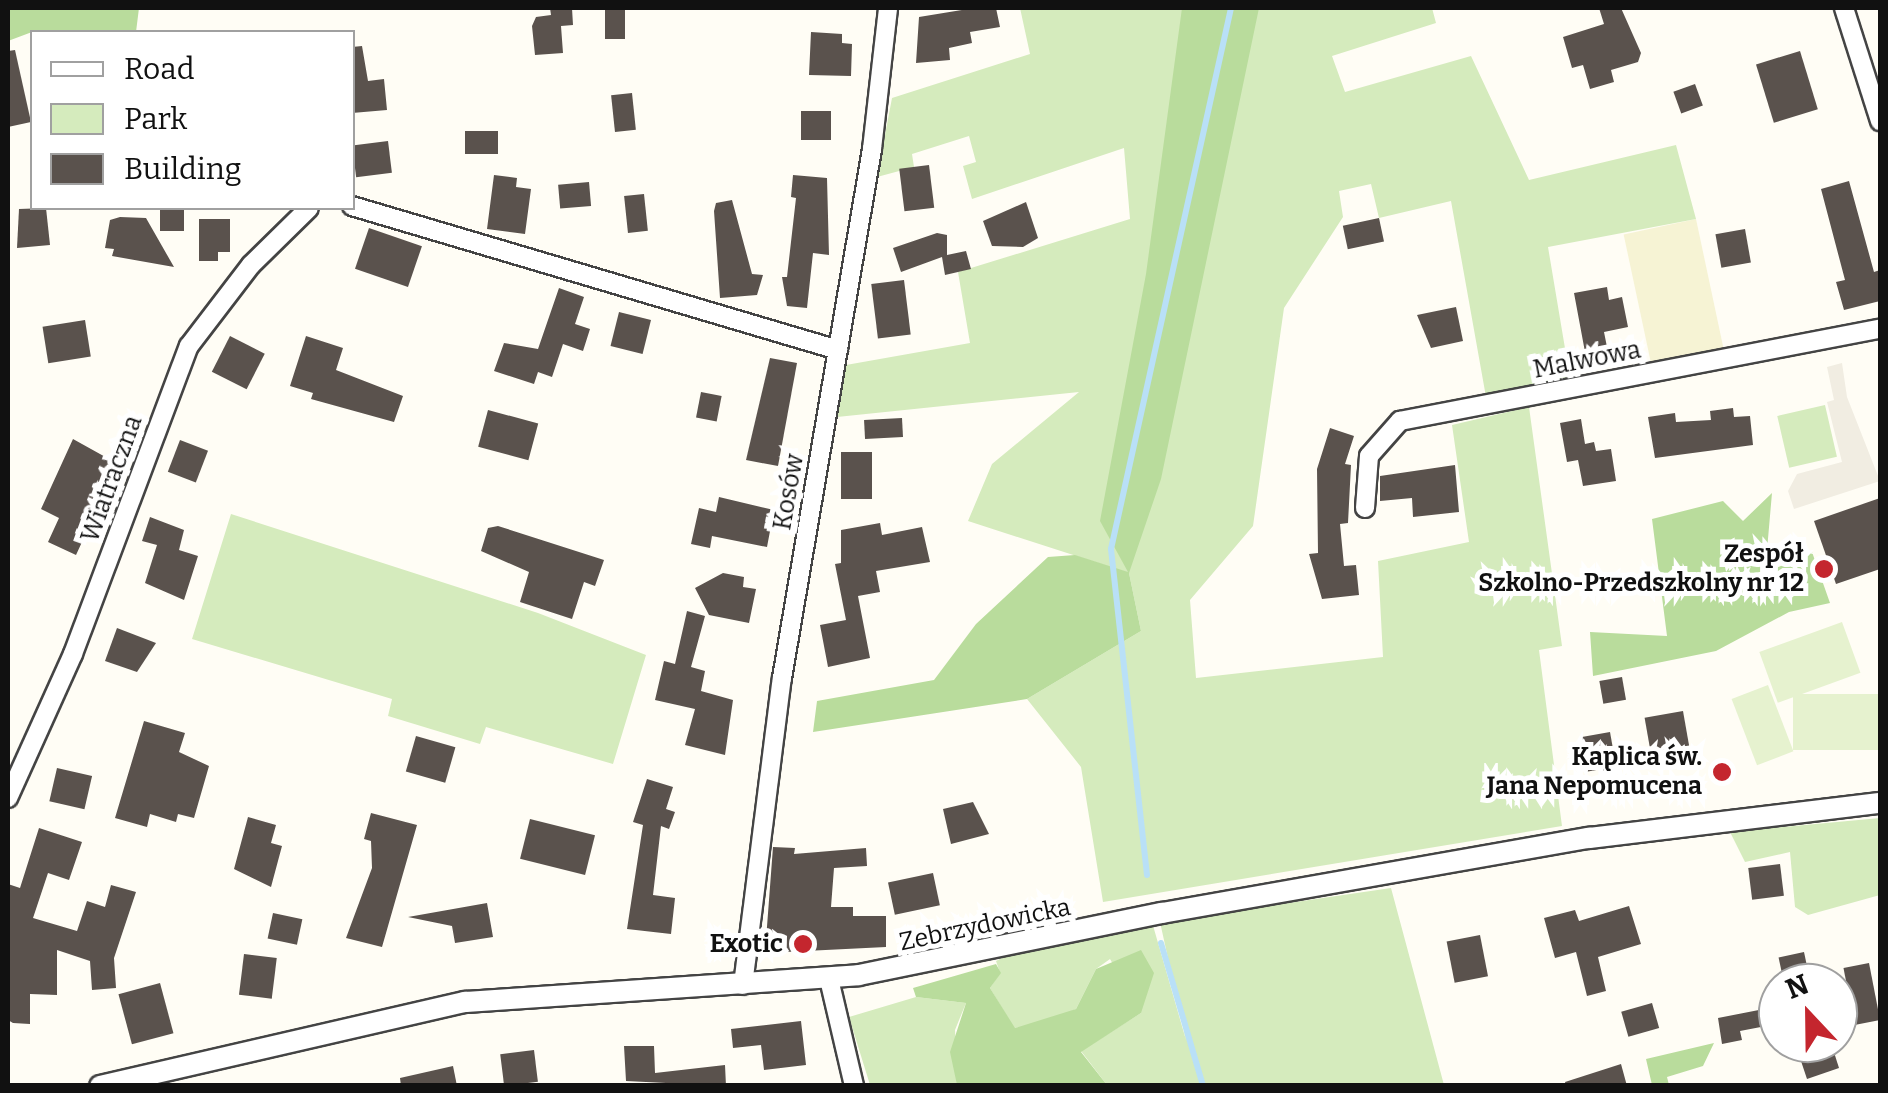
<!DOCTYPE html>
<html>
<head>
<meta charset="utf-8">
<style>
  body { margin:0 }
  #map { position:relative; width:1888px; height:1093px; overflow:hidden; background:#fffdf5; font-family:Bitter,serif }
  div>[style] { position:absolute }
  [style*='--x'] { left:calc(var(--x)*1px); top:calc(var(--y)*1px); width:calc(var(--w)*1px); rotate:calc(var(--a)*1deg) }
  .farmland>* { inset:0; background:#f6f3d4; transform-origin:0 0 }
  .green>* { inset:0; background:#d5ebbd; transform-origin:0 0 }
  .forest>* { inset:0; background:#b9dc9c }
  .pitch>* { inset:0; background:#e6f2cf; transform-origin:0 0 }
  .plaza>* { inset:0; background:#f1ede2 }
  .stream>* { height:6px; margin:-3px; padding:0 3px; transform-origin:3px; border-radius:3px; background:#b9e0f7 }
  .building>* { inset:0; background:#5a524d; transform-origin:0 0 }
  .roads { filter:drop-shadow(2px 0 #444) drop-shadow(-2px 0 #444) drop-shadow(0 2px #444) drop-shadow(0 -2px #444) }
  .minor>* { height:18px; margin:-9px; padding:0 9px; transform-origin:9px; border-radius:9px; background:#fff }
  .tertiary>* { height:20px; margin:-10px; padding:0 10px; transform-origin:10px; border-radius:10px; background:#fff }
  .dots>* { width:28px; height:28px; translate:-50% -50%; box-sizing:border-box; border:5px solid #fff; border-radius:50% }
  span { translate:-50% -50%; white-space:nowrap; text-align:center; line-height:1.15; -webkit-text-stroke:10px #fff; paint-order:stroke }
  .street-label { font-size:25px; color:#111 }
  .poi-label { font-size:25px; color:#111; font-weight:700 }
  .right { translate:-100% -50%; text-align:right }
  .frame { position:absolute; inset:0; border:10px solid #111; pointer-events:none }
  .legend { position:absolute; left:30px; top:30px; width:325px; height:180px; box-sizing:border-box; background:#fff; border:2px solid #a0a0a0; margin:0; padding:12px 18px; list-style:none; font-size:30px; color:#111 }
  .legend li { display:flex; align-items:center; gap:20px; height:50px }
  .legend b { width:50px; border:2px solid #a0a0a0 }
  .north { position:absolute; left:1758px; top:963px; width:100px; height:100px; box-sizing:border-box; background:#fff; border:2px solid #a0a0a0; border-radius:50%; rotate:338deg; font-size:28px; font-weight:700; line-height:40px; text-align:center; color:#111 }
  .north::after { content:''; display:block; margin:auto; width:35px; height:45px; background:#c4262e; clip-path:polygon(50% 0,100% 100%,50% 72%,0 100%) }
</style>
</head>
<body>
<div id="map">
  <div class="farmland">
    <div style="left:1696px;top:219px;width:139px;height:74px;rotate:78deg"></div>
  </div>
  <div class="green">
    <div style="clip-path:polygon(1020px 8px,1432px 8px,1436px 23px,1332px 56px,1345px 92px,1471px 56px,1529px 180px,1676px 145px,1696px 219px,1548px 247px,1571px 384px,1486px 397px,1451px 201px,1379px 218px,1371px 184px,1339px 191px,1343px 217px,1284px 308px,1253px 526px,1190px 600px,1196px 678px,1383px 657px,1378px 561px,1469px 542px,1452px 425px,1529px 407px,1562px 646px,1539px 650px,1562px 826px,1103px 902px,1081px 767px,1027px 699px,1141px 631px,1129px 573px,968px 521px,992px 464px,1079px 392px,837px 417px,846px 365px,970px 343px,958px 272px,1130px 219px,1124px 148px,972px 199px,963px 166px,976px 162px,969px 136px,912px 154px,914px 167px,877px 177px,892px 98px,1030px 54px)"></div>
    <div style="left:1825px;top:405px;width:53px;height:49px;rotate:77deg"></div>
    <div style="clip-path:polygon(231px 514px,538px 613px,646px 655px,613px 764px,486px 727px,480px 744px,388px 716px,392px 699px,192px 639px)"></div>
    <div style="clip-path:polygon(1880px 818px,1880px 895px,1808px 915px,1795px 907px,1790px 852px,1745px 862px,1730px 832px)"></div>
    <div style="clip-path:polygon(1391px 888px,1444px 1085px,1107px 1085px,1081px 1051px,1141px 1013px,1110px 959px,1096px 969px,1076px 1009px,1046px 1023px,1014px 1028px,990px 988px,1000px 973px,996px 961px,1006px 956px,1152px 922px,1186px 1040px,1160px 922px)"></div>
    <div style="clip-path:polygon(916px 997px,966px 1003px,955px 1030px,957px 1085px,870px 1085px,849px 1017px)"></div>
  </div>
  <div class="forest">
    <div style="clip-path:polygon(8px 8px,139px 8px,136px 32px,32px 32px,8px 41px)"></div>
    <div style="clip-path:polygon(1182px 8px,1259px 8px,1161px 479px,1129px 573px,1141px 631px,1027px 699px,813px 732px,817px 701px,934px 680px,976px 624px,1048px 557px,1075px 555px,1128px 572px,1100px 521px,1146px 274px)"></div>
    <div style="clip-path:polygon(1772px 493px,1765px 573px,1812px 552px,1830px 603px,1789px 612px,1716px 651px,1593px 676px,1590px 632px,1667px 636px,1652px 519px,1723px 501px,1743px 521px)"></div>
    <div style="clip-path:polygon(1141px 950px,1154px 973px,1141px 1013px,1081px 1052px,1107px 1085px,957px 1085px,950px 1052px,966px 1003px,916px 997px,913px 988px,996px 964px,1001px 973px,990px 988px,1015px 1028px,1076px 1009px,1096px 969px)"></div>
    <div style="clip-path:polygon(1714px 1043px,1703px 1066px,1667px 1077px,1669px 1085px,1652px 1085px,1646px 1059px)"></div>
  </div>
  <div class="pitch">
    <div style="left:1842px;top:622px;width:54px;height:88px;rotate:70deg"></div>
    <div style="left:1768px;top:685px;width:71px;height:39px;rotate:69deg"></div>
    <div style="left:1880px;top:694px;width:56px;height:87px;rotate:90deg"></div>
  </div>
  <div class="plaza">
    <div style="clip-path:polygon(1842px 363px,1847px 397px,1880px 481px,1794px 509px,1788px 491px,1797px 474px,1842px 462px,1827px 402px,1834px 400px,1827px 367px)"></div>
  </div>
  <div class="stream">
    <div style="--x:1147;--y:875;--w:328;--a:-96.3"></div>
    <div style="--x:1111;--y:549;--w:554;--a:-77.49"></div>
    <div style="--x:1161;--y:943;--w:149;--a:73.6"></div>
  </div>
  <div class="building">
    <div style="clip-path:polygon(550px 8px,572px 8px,573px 25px,561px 26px,563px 53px,535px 55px,532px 26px,536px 17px,551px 15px)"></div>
    <div style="left:605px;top:8px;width:20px;height:31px"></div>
    <div style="clip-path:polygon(974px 8px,996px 8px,1000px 27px,970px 32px,972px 43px,949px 48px,950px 60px,916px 63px,919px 17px)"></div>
    <div style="clip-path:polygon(1599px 8px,1621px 8px,1641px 53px,1638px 62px,1611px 70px,1614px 82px,1590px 89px,1583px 65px,1572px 68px,1563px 37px,1604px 24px)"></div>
    <div style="clip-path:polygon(811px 32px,842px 34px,842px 43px,852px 44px,851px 76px,809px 75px)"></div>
    <div style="clip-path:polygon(362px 46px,368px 81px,384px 79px,387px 110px,352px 113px,352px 47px)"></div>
    <div style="clip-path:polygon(15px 50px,31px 122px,8px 127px,8px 51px)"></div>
    <div style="left:1800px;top:51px;width:61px;height:46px;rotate:73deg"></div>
    <div style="left:1695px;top:84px;width:23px;height:23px;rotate:70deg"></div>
    <div style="left:632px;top:93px;width:37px;height:21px;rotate:84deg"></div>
    <div style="left:801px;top:111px;width:30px;height:29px"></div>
    <div style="left:498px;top:131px;width:23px;height:33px;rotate:90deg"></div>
    <div style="left:388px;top:141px;width:32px;height:36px;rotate:83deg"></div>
    <div style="left:929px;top:165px;width:43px;height:30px;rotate:83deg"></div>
    <div style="clip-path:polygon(494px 175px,517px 178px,516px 187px,531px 189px,525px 234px,487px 229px)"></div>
    <div style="clip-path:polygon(793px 175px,827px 178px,829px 255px,813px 253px,807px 308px,787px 306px,782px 277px,787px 277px,796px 198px,791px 197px)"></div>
    <div style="clip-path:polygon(1849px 181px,1874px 272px,1880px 270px,1880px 301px,1844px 310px,1836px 282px,1845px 280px,1821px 189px)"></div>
    <div style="left:589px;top:182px;width:24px;height:31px;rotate:85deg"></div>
    <div style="left:644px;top:194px;width:37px;height:20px;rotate:84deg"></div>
    <div style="clip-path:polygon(732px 200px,752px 274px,763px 275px,757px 295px,720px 298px,714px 211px,716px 203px)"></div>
    <div style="clip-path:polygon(1026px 202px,1038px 238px,1023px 247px,992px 246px,983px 221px)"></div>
    <div style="clip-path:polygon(46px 208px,50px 245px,17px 248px,19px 209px)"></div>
    <div style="left:184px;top:208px;width:23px;height:24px;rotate:90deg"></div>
    <div style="clip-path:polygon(120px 217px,146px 218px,174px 267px,112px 256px,114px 249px,105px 248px,110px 220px)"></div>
    <div style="left:1379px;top:218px;width:24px;height:37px;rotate:78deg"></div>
    <div style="clip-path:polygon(199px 219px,230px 219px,230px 252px,218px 252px,218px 261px,199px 261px)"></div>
    <div style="left:369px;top:228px;width:56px;height:43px;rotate:19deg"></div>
    <div style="left:1745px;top:229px;width:34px;height:30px;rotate:80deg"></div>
    <div style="clip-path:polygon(937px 233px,947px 235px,947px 255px,966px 251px,971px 269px,945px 275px,942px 257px,901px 272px,893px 248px)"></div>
    <div style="left:904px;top:280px;width:55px;height:33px;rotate:83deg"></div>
    <div style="clip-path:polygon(1607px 287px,1609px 300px,1622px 297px,1628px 327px,1604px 332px,1607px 347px,1585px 352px,1574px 293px)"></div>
    <div style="clip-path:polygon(559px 288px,584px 297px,575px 324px,590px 329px,583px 351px,563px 344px,552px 377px,538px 372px,534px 384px,494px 371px,504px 343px,538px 349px)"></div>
    <div style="clip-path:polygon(1456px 307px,1463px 341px,1431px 348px,1417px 315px)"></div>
    <div style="left:619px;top:312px;width:33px;height:35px;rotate:14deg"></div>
    <div style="left:85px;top:320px;width:37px;height:43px;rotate:81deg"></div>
    <div style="left:230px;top:336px;width:39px;height:40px;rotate:27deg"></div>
    <div style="clip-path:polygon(306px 336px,343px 348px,336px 370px,403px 396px,394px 422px,311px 399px,313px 393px,290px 386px)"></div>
    <div style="clip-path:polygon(770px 358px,797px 363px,778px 466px,746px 460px)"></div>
    <div style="left:701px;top:392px;width:21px;height:26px;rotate:11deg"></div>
    <div style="clip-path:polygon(1733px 408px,1734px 417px,1750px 416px,1753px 445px,1655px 458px,1648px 417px,1675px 413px,1676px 422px,1711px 420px,1710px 411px)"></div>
    <div style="left:488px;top:410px;width:52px;height:38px;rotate:15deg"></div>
    <div style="left:902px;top:418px;width:19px;height:38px;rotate:87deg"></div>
    <div style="clip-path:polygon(1581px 419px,1585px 444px,1594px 442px,1596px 451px,1611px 449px,1616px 481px,1583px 486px,1578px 460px,1567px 462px,1560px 423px)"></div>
    <div style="clip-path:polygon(1330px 428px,1354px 436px,1345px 464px,1351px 465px,1348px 523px,1340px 524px,1344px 566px,1356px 565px,1359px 595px,1322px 599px,1309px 554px,1318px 553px,1317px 469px)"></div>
    <div style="clip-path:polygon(73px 439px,118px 464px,89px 514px,94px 516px,76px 555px,48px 542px,59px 518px,41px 509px)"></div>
    <div style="left:180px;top:440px;width:30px;height:34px;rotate:21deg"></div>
    <div style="left:841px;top:452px;width:31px;height:47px"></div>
    <div style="clip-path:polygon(1455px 465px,1459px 512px,1413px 517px,1412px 498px,1380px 501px,1380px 476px)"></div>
    <div style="clip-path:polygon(719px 497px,774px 510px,767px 547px,712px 536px,710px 548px,691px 544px,699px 508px,716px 512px)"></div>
    <div style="clip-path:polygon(1880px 498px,1880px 569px,1836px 584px,1814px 521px)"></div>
    <div style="clip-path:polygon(150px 517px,184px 530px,179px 550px,198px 556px,184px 600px,145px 583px,157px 545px,142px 541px)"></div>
    <div style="clip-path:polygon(880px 523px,882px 535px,922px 527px,930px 562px,876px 571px,880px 592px,858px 596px,870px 658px,828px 667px,820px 625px,846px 620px,835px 564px,841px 563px,841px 530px)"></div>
    <div style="clip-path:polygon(498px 526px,604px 560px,595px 586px,584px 582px,572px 619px,520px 602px,529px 572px,481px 551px,488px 528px)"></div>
    <div style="clip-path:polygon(723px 573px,744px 577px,743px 587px,756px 589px,749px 623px,709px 615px,695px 588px)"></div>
    <div style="clip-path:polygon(687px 611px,705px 616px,691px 667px,705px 671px,701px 691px,733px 700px,725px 755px,685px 745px,695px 709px,655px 700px,664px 661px,675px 664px)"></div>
    <div style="clip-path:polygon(117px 628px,156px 643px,137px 672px,105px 661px)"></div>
    <div style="left:1622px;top:677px;width:23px;height:23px;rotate:80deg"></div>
    <div style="left:1683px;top:711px;width:35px;height:39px;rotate:80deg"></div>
    <div style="clip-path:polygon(144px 721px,185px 733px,179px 752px,209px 766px,194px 818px,178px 814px,176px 822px,150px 814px,147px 827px,115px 818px)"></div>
    <div style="left:1610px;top:732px;width:35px;height:30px;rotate:80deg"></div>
    <div style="left:416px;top:736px;width:41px;height:37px;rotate:16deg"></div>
    <div style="left:57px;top:768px;width:36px;height:34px;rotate:13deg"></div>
    <div style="clip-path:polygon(647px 779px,673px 787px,666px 809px,675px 812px,669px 829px,661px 826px,653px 895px,675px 898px,671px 934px,627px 929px,643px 825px,633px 822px)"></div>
    <div style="clip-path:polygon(973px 802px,989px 834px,951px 844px,943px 809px)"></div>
    <div style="clip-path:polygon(371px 813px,417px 825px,382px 947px,346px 938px,372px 868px,371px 841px,364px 839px)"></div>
    <div style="clip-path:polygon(248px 817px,276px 825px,271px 843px,282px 846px,271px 887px,234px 869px)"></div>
    <div style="left:530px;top:819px;width:67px;height:41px;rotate:14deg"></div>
    <div style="clip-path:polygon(39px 828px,82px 842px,69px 880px,48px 873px,33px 918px,77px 931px,87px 901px,105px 907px,111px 885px,136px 892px,114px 958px,116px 988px,92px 990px,90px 961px,57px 950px,57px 995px,30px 994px,30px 1024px,13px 1023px,8px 1020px,8px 884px,20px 888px)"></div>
    <div style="clip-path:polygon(773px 847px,795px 848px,794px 854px,866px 848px,867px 866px,834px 868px,831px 907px,853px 907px,853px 916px,886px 916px,886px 947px,765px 953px)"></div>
    <div style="left:1780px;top:864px;width:32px;height:32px;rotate:83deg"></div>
    <div style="left:933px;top:873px;width:33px;height:46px;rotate:78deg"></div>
    <div style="clip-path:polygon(487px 903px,493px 937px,455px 943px,452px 926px,408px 917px)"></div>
    <div style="clip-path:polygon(1629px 906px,1641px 944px,1598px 957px,1606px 991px,1587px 996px,1576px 952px,1555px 958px,1544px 918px,1575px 910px,1579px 921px)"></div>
    <div style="left:273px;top:913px;width:30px;height:26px;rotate:12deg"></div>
    <div style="left:1480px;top:935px;width:42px;height:34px;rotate:79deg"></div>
    <div style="left:1804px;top:952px;width:25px;height:26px;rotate:78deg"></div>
    <div style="left:244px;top:954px;width:33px;height:41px;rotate:7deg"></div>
    <div style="left:1869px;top:963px;width:58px;height:26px;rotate:79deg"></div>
    <div style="left:160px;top:983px;width:52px;height:43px;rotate:75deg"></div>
    <div style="left:1652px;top:1003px;width:26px;height:32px;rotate:74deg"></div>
    <div style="clip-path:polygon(1764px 1009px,1766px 1026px,1740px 1031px,1742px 1040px,1722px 1044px,1718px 1018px)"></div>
    <div style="clip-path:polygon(801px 1021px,806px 1065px,764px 1070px,761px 1045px,733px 1048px,731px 1029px)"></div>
    <div style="clip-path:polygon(1795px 1043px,1831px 1043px,1839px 1068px,1807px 1079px)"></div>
    <div style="clip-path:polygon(624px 1046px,654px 1046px,655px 1073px,725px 1065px,726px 1086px,626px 1081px)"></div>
    <div style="left:534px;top:1050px;width:32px;height:34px;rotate:83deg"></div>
    <div style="clip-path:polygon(1621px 1064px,1627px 1086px,1566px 1086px,1565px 1082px)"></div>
    <div style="clip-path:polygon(453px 1066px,457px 1086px,401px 1086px,400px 1078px)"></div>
  </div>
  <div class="roads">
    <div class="minor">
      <div style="--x:1844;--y:8;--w:119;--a:72.3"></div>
      <div style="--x:352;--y:206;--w:507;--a:16.5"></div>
      <div style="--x:1365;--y:508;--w:52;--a:-85.6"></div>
      <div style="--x:1369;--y:456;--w:47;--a:-48.5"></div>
      <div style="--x:1400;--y:421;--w:489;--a:-10.9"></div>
      <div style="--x:8;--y:798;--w:158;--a:-65.7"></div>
      <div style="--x:73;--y:654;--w:329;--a:-69.4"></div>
      <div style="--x:189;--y:346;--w:102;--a:-52.6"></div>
      <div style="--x:251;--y:265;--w:81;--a:-44.5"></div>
      <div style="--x:829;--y:979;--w:110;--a:76.8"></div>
      <div style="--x:743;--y:985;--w:309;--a:-82.8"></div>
      <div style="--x:782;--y:678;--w:537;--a:-80.34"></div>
      <div style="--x:872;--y:149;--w:142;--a:-83.5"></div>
    </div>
    <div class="tertiary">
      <div style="--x:100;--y:1086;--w:375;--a:-13"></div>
      <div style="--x:465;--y:1002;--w:395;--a:-3.9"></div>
      <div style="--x:859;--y:975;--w:309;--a:-11.6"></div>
      <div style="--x:1162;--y:913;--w:434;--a:-10"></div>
      <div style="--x:1589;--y:838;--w:293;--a:-6.9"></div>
    </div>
  </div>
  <div class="dots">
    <div style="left:1824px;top:569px;background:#c4262e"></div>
    <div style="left:1722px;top:772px;background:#c4262e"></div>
    <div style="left:803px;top:944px;background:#c4262e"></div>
  </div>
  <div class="street-label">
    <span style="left:1587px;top:360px;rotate:-11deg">Malwowa</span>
    <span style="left:112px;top:479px;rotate:-70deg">Wiatraczna</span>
    <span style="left:789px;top:492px;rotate:-80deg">Kosów</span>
    <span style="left:985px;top:925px;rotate:-12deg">Zebrzydowicka</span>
  </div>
  <div class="poi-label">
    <span class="right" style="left:1804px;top:569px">Zespół<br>Szkolno-Przedszkolny nr 12</span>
    <span class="right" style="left:1702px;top:772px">Kaplica św.<br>Jana Nepomucena</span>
    <span class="right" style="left:783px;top:944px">Exotic</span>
  </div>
  <div class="frame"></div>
  <ul class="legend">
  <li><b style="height:12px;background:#fff"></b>Road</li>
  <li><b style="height:28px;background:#d5ebbd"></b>Park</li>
  <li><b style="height:28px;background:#5a524d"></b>Building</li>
  </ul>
  <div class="north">N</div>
</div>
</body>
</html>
